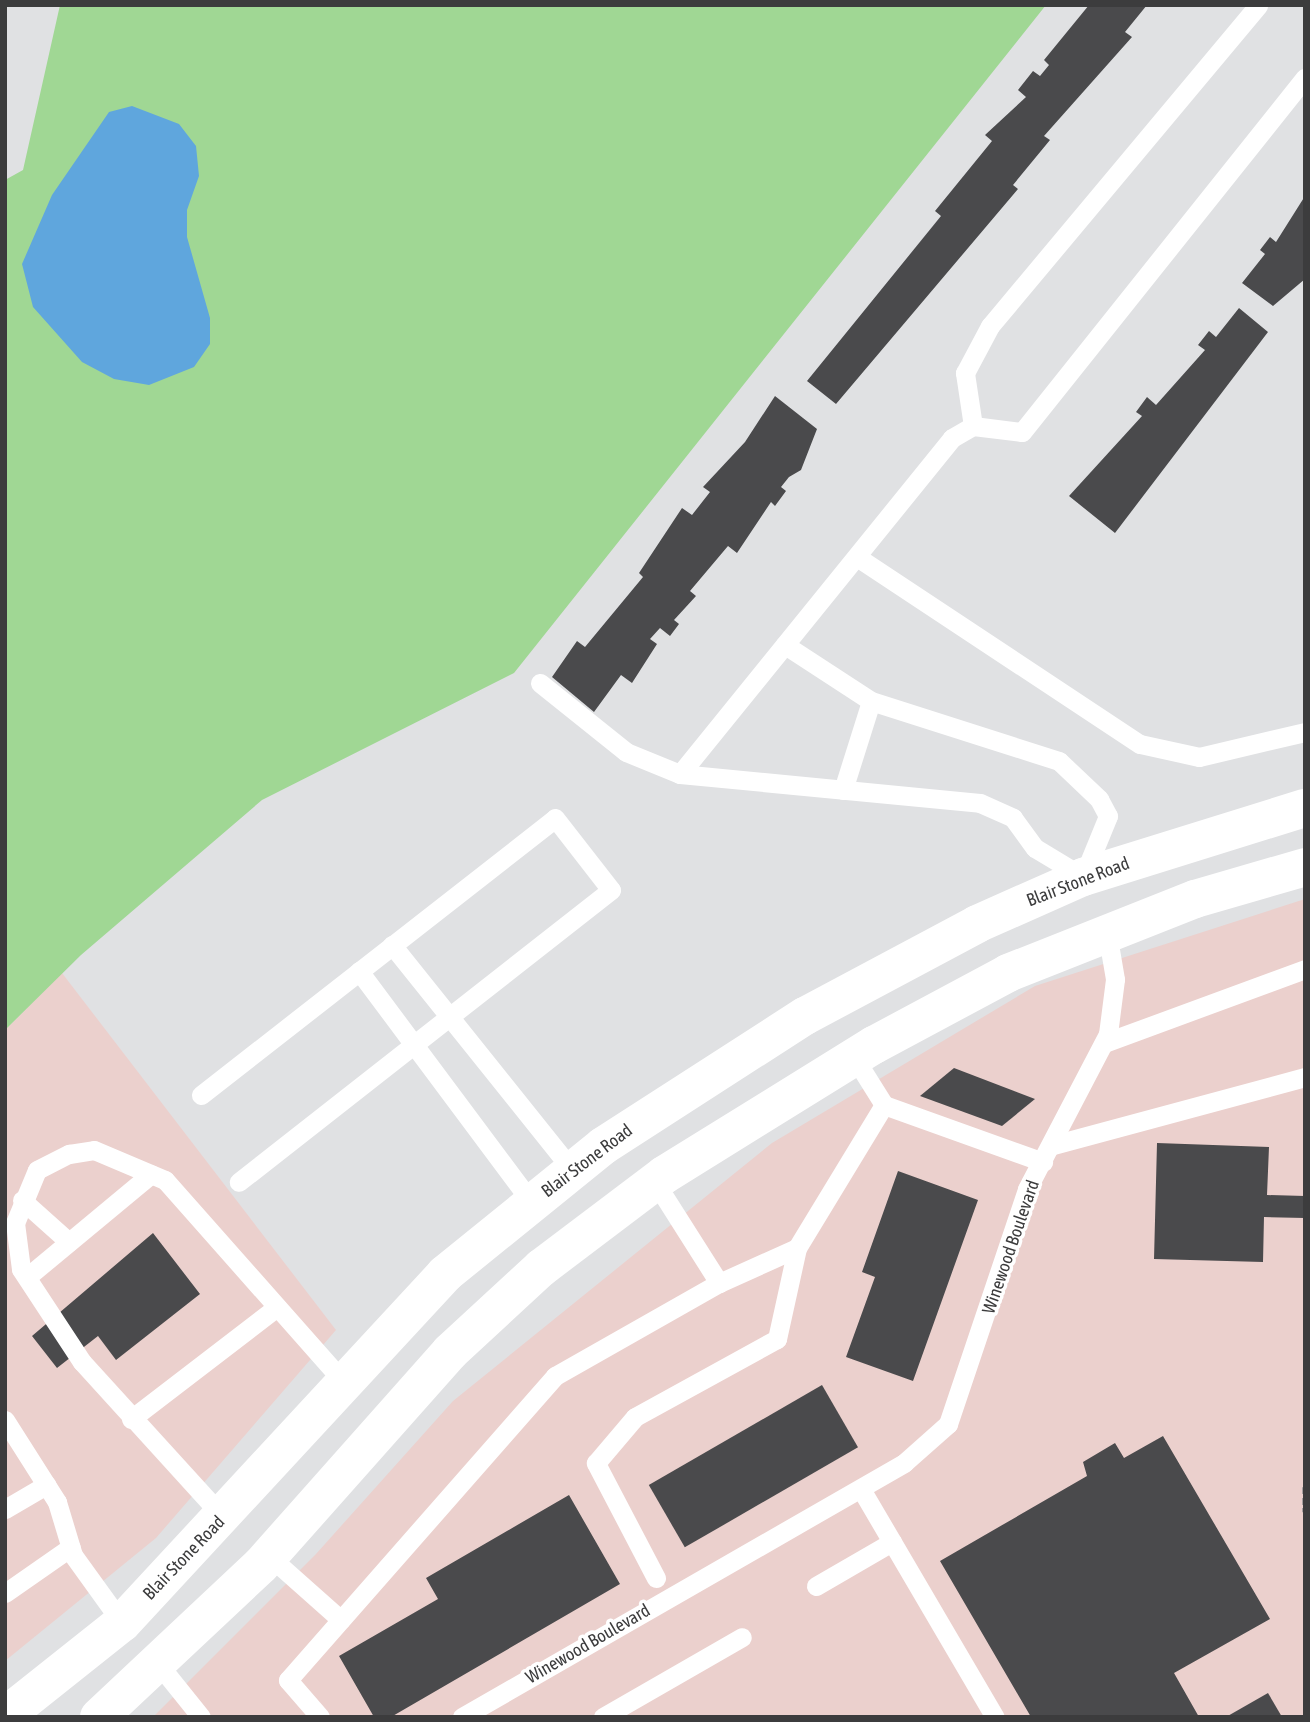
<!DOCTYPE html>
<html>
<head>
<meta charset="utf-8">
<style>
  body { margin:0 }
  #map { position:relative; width:1310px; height:1722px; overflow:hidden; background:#e0e1e3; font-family:"Asap Condensed",sans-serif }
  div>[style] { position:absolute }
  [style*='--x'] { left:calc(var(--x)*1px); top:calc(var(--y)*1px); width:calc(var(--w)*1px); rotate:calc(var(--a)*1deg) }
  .commercial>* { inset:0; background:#ebd0cd }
  .green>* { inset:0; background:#a0d794 }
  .water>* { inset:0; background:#5fa6dd }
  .building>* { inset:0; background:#4a4a4c; transform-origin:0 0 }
  .path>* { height:4.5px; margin-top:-2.25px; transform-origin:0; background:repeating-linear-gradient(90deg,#8e8e90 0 7px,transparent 0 10.5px) }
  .lane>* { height:19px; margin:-9.5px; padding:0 9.5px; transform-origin:9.5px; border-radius:9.5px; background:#fff }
  .secondary>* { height:38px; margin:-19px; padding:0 19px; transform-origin:19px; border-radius:19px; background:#fff }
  span { translate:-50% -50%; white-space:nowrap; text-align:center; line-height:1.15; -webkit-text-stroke:7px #fff; paint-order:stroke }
  .street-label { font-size:18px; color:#3c3c3d }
  .frame { position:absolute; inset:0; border:7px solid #3c3c3d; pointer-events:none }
</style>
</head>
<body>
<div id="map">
  <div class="commercial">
    <div style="clip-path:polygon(1305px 899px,1305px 1717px,153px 1717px,316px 1554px,453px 1401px,772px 1143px,1035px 986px)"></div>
    <div style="clip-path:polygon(62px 973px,336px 1330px,156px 1538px,5px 1661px,5px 1030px)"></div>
  </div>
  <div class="green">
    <div style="clip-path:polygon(60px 5px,1046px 5px,514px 673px,262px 800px,81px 955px,5px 1030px,5px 180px,23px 170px)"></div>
  </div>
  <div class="water">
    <div style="clip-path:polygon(132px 106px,179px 124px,196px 146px,199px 176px,187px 210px,187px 237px,210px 318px,210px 344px,194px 367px,149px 385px,114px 379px,82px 362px,33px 307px,22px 264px,52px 195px,109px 112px)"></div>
  </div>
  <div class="building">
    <div style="clip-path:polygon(1089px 5px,1147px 5px,1125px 32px,1132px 37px,1044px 136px,1050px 140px,1013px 185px,1018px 189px,836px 404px,807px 381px,941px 216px,935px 211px,992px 141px,985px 135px,1026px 97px,1018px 90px,1033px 71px,1040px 76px,1049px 65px,1044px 60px)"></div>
    <div style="clip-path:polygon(1305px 196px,1305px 279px,1273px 306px,1242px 283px,1265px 254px,1260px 250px,1270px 237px,1276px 242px)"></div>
    <div style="clip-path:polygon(1239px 308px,1268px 332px,1115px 533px,1069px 496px,1142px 416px,1136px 412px,1147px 397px,1156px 405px,1205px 350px,1198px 345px,1209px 331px,1216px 337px)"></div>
    <div style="clip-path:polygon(775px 396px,817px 429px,801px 470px,789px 477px,781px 487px,786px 491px,775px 506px,771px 502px,737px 553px,728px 546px,690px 591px,696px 596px,674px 620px,679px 624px,670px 636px,660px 628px,650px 639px,657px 644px,632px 683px,621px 675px,594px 712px,552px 677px,577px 641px,585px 647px,643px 577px,639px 573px,682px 508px,692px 515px,710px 492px,703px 487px,745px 442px)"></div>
    <div style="clip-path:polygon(954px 1068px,1035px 1099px,1002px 1126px,920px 1096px)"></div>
    <div style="clip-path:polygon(1157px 1143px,1269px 1147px,1267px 1195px,1305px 1196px,1305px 1218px,1264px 1217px,1263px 1262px,1154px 1259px)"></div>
    <div style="clip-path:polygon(898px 1171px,978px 1200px,913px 1381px,846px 1357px,875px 1277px,862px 1272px)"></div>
    <div style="clip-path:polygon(153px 1233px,200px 1294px,116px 1360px,98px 1336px,57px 1368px,32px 1336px)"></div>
    <div style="left:822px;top:1385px;width:72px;height:200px;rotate:60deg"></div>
    <div style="clip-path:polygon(1163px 1436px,1270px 1619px,1174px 1673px,1199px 1717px,1031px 1717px,940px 1561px,1087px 1476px,1083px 1462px,1115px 1443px,1124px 1458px)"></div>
    <div style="clip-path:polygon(569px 1495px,620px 1584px,391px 1717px,374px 1717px,339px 1656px,438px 1599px,426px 1578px)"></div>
    <div style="clip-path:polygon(1268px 1693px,1282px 1717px,1226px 1717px)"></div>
  </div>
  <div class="path">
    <div style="--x:1305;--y:1487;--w:25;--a:90"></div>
  </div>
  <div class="lane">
    <div style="--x:973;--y:426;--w:54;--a:-98.6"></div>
    <div style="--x:965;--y:373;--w:53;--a:-62"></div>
    <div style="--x:990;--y:326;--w:418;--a:-50.1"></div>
    <div style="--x:857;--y:557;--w:339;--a:33.5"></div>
    <div style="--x:1140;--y:744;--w:60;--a:12.4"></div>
    <div style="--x:1199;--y:757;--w:109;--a:-13.3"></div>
    <div style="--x:540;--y:683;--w:110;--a:38.7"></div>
    <div style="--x:626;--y:752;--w:58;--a:22.2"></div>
    <div style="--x:680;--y:774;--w:301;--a:5.5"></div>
    <div style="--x:980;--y:803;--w:36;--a:24"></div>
    <div style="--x:1013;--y:818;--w:37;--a:54"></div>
    <div style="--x:1035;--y:848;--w:56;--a:31.1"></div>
    <div style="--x:1083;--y:877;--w:66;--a:-67.7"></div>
    <div style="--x:1108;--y:816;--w:19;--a:-118"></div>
    <div style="--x:1099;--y:799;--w:55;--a:-136.5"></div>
    <div style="--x:1059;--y:761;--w:197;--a:-162.3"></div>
    <div style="--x:871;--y:701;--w:103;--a:-146.9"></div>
    <div style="--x:680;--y:774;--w:432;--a:-51"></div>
    <div style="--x:952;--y:438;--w:24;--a:-30"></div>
    <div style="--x:973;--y:426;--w:49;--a:7"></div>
    <div style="--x:1022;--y:432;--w:453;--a:-51.4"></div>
    <div style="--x:843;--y:790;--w:93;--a:-72.5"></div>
    <div style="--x:392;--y:945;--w:290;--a:51.3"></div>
    <div style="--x:359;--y:971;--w:289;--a:53.3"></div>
    <div style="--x:1104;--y:1043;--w:214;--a:-20.2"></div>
    <div style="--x:854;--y:1057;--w:57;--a:58"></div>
    <div style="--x:884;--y:1105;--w:169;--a:19.7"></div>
    <div style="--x:201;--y:1095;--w:449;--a:-38"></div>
    <div style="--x:555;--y:818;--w:91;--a:52.1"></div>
    <div style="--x:611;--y:890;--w:473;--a:141.9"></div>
    <div style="--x:1053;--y:1145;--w:261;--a:-15.1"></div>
    <div style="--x:655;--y:1182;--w:120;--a:57.6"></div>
    <div style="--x:22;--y:1200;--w:63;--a:41.8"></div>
    <div style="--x:27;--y:1277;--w:161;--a:-39.7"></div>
    <div style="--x:131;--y:1419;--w:184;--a:-37.5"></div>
    <div style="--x:5;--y:1420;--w:97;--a:57.6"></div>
    <div style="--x:57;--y:1502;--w:55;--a:73.2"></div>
    <div style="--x:73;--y:1555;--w:84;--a:54.2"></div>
    <div style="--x:861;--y:1489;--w:264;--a:59.6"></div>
    <div style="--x:5;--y:1509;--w:48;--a:-30.3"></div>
    <div style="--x:224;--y:1518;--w:211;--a:-132.3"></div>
    <div style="--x:82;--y:1362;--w:111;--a:-123.3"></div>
    <div style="--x:21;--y:1269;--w:46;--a:-97.4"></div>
    <div style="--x:15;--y:1223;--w:57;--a:-67.5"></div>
    <div style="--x:37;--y:1170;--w:36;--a:-27"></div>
    <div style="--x:69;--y:1154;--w:25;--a:-9"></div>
    <div style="--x:94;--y:1150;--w:77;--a:22.9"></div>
    <div style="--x:165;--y:1180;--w:270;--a:48.5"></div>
    <div style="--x:269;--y:1556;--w:96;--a:41.6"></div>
    <div style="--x:656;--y:1578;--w:130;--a:-117.6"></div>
    <div style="--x:596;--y:1463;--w:60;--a:-49.7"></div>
    <div style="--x:635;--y:1417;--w:162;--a:-28.8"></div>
    <div style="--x:777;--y:1339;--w:93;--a:-77.6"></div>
    <div style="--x:816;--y:1586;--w:88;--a:-30.1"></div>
    <div style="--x:5;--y:1593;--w:80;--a:-34.9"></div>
    <div style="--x:160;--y:1666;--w:65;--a:51.2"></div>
    <div style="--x:320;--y:1717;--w:49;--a:-130.9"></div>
    <div style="--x:288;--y:1680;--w:405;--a:-48.7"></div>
    <div style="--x:555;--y:1376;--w:189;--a:-29.6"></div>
    <div style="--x:719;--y:1283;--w:85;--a:-24.2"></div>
    <div style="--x:797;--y:1248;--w:167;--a:-58.7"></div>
    <div style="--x:462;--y:1717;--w:510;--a:-29.88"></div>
    <div style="--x:904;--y:1463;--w:59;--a:-41.6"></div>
    <div style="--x:948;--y:1424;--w:248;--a:-71.4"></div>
    <div style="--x:1027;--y:1189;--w:175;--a:-62.4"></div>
    <div style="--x:1108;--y:1034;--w:55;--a:-82.7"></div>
    <div style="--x:1115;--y:979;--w:48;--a:-99.7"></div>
    <div style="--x:603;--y:1717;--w:160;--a:-29.9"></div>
  </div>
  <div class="secondary">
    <div style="--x:5;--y:1716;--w:149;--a:-38.5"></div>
    <div style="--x:122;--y:1623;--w:476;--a:-47.2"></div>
    <div style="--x:445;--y:1274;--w:203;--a:-39"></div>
    <div style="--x:603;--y:1146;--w:240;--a:-32.8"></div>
    <div style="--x:805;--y:1016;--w:195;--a:-28.1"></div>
    <div style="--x:977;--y:924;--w:116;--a:-23.9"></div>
    <div style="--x:1083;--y:877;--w:232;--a:-17.3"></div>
    <div style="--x:99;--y:1717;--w:222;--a:-43.2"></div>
    <div style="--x:261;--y:1565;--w:285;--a:-48.4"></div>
    <div style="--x:450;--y:1352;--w:124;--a:-42.7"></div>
    <div style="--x:541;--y:1268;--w:154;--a:-37.1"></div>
    <div style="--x:664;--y:1175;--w:247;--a:-31.8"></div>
    <div style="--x:874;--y:1045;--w:152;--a:-28.2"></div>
    <div style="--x:1008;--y:973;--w:201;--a:-21.6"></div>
    <div style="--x:1195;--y:899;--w:115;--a:-16.2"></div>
  </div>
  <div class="street-label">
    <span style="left:1078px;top:882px;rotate:-21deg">Blair Stone Road</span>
    <span style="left:587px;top:1161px;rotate:-37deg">Blair Stone Road</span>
    <span style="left:1011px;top:1247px;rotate:-71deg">Winewood Boulevard</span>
    <span style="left:184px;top:1558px;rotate:-46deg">Blair Stone Road</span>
    <span style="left:588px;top:1644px;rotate:-30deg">Winewood Boulevard</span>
  </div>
  <div class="frame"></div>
</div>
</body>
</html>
